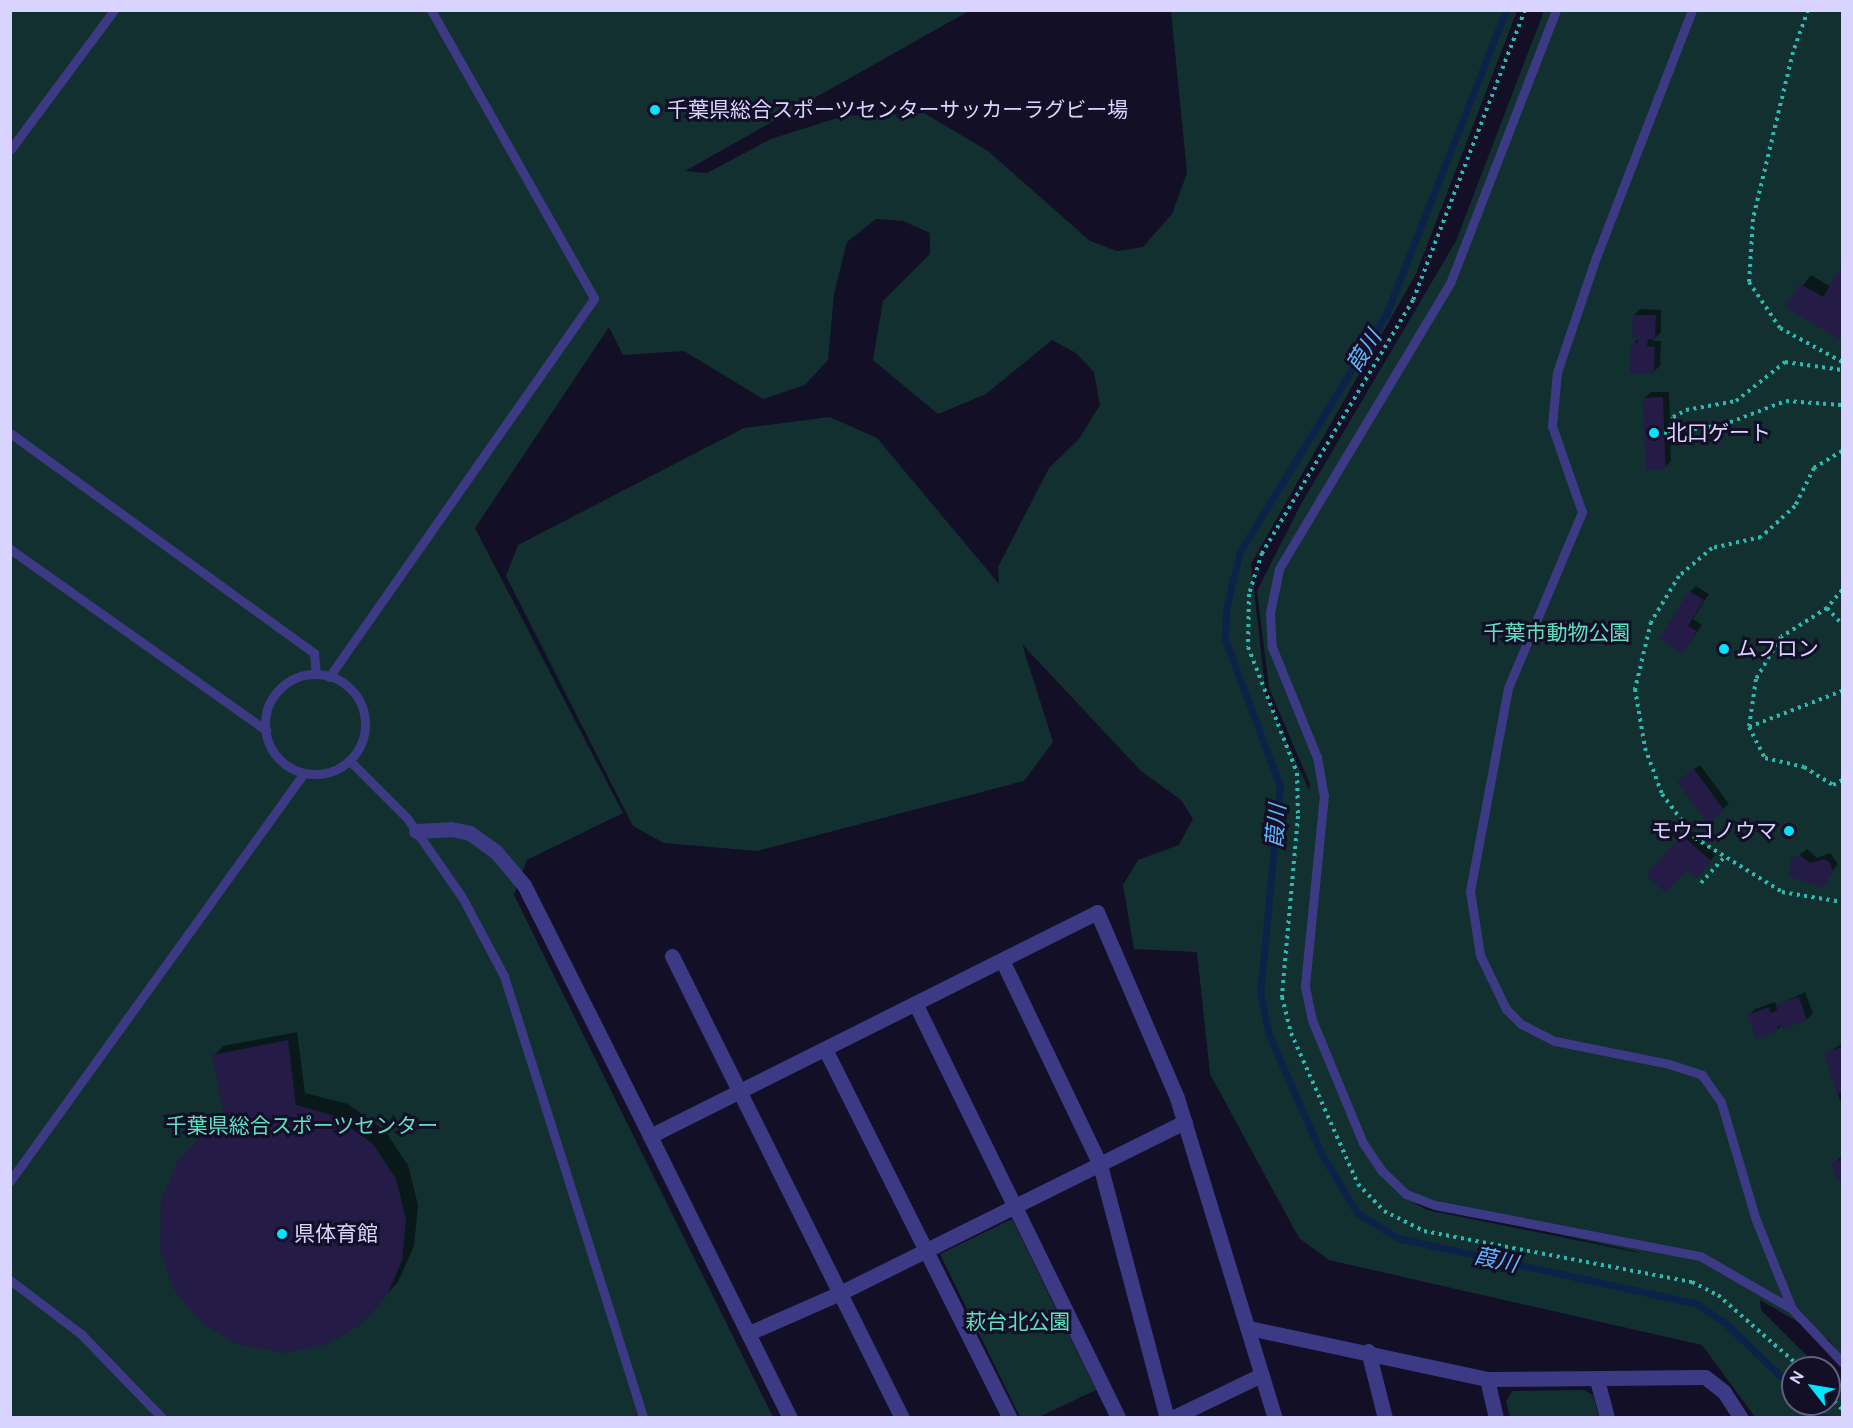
<!DOCTYPE html>
<html>
<head>
<meta charset="utf-8">
<style>
  body { margin:0 }
  #map { position:relative; width:1853px; height:1428px; overflow:hidden; background:#130f26; font-family:"DM Sans","Noto Sans JP",sans-serif }
  div>[style] { position:absolute }
  [style*='--x'] { left:calc(var(--x)*1px); top:calc(var(--y)*1px); width:calc(var(--w)*1px); rotate:calc(var(--a)*1deg) }
  .green>* { inset:0; background:#12302f }
  .shadow>* { inset:0; background:#0007 }
  .stream>* { height:7px; margin:-3.5px; padding:0 3.5px; transform-origin:3.5px; border-radius:3.5px; background:#0c2248 }
  .building>* { inset:0; background:#241b47; transform-origin:0 0 }
  .path>* { height:4px; margin-top:-2px; transform-origin:0; background:repeating-linear-gradient(90deg,#2fb8b0 0 3px,transparent 0 7.5px) }
  .service>* { height:9px; margin:-4.5px; padding:0 4.5px; transform-origin:4.5px; border-radius:4.5px; background:#3d3a85 }
  .service>.ring { margin:-4.5px; padding:0; box-sizing:content-box; background:none; border:9px solid #3d3a85; border-radius:50% }
  .minor>* { height:15px; margin:-7.5px; padding:0 7.5px; transform-origin:7.5px; border-radius:7.5px; background:#3d3a85 }
  .tertiary>* { height:15px; margin:-7.5px; padding:0 7.5px; transform-origin:7.5px; border-radius:7.5px; background:#3d3a85 }
  .dots>* { width:16px; height:16px; translate:-50% -50%; box-sizing:border-box; border:3px solid #130f26; border-radius:50% }
  span { translate:-50% -50%; white-space:nowrap; text-align:center; line-height:1.15; -webkit-text-stroke:6px #130f26; paint-order:stroke }
  .poi-label { font-size:21px; color:#d9d4ff }
  .left { translate:0 -50%; text-align:left }
  .right { translate:-100% -50%; text-align:right }
  .park-label { font-size:21px; color:#5fe0c0 }
  .water-label { font-size:22px; color:#62b6ff; font-style:italic }
  .frame { position:absolute; inset:0; border:12px solid #d9d4ff; pointer-events:none }
  .north { position:absolute; left:1781px; top:1356px; width:60px; height:60px; box-sizing:border-box; background:#130f26; border:2px solid #625e7d; border-radius:50%; rotate:301deg; font-size:16px; font-weight:700; line-height:24px; text-align:center; color:#d9d4ff }
  .north::after { content:''; display:block; margin:auto; width:21px; height:27px; background:#00e5ff; clip-path:polygon(50% 0,100% 100%,50% 72%,0 100%) }
</style>
</head>
<body>
<div id="map">
  <div class="green">
    <div style="clip-path:polygon(evenodd,10px 11px,969px 11px,685px 171px,707px 173px,771px 139px,843px 116px,924px 113px,988px 151px,1090px 241px,1117px 251px,1143px 247px,1172px 214px,1187px 173px,1171px 11px,1517px 11px,1416px 274px,1251px 564px,1266px 696px,1309px 790px,1310px 784px,1269px 688px,1257px 591px,1300px 506px,1456px 241px,1544px 11px,1842px 11px,1842px 1357px,1829px 1340px,1760px 1300px,1761px 1310px,1819px 1368px,1793px 1368px,1793px 1404px,1829px 1404px,1829px 1378px,1842px 1391px,1842px 1417px,1755px 1417px,1702px 1345px,1329px 1260px,1299px 1238px,1210px 1074px,1197px 952px,1134px 949px,1123px 885px,1138px 860px,1179px 845px,1193px 819px,1181px 800px,1141px 771px,1022px 644px,1053px 742px,1024px 781px,757px 851px,664px 843px,633px 826px,506px 576px,518px 545px,744px 428px,830px 417px,877px 438px,999px 584px,998px 567px,1049px 468px,1079px 439px,1100px 405px,1094px 372px,1076px 353px,1052px 340px,986px 394px,938px 414px,873px 360px,883px 301px,930px 254px,930px 233px,903px 221px,876px 219px,847px 242px,834px 294px,828px 360px,805px 385px,763px 399px,684px 351px,623px 355px,609px 327px,475px 528px,623px 813px,527px 860px,514px 895px,773px 1417px,11px 1417px,10px 11px,1413px 1202px,1639px 1252px,1640px 1253px,1427px 1210px,1413px 1202px)"></div>
    <div style="clip-path:polygon(1012px 1219px,1096px 1390px,1039px 1417px,1020px 1417px,940px 1254px)"></div>
    <div style="clip-path:polygon(1584px 1390px,1593px 1395px,1599px 1417px,1510px 1417px,1506px 1402px,1512px 1391px)"></div>
  </div>
  <div class="shadow">
    <div style="clip-path:polygon(1842px 268px,1842px 333px,1839px 337px,1787px 307px,1811px 275px,1831px 287px)"></div>
    <div style="clip-path:polygon(1640px 309px,1661px 310px,1661px 332px,1652px 341px,1661px 341px,1660px 366px,1653px 372px,1633px 344px,1640px 337px,1634px 315px)"></div>
    <div style="clip-path:polygon(1651px 392px,1669px 392px,1671px 461px,1665px 467px,1644px 398px)"></div>
    <div style="clip-path:polygon(1696px 586px,1709px 594px,1693px 619px,1702px 625px,1683px 652px,1690px 592px)"></div>
    <div style="clip-path:polygon(1700px 765px,1729px 804px,1707px 821px,1685px 776px)"></div>
    <div style="clip-path:polygon(1689px 830px,1716px 854px,1702px 870px,1687px 868px,1648px 875px)"></div>
    <div style="clip-path:polygon(1807px 849px,1817px 858px,1830px 853px,1838px 864px,1822px 886px,1793px 860px)"></div>
    <div style="clip-path:polygon(1805px 992px,1813px 1013px,1807px 1019px,1783px 1024px,1778px 1029px,1749px 1015px,1755px 1009px,1775px 1002px,1777px 1006px)"></div>
    <div style="clip-path:polygon(297px 1032px,305px 1093px,348px 1104px,385px 1131px,408px 1165px,418px 1205px,414px 1246px,398px 1282px,371px 1312px,208px 1132px,226px 1116px,214px 1056px,223px 1046px)"></div>
    <div style="clip-path:polygon(1842px 1044px,1842px 1106px,1825px 1054px)"></div>
    <div style="clip-path:polygon(1842px 1156px,1842px 1177px,1839px 1179px,1833px 1164px)"></div>
  </div>
  <div class="stream">
    <div style="--x:1506;--y:10;--w:327;--a:111.5"></div>
    <div style="--x:1386;--y:314;--w:278;--a:121.6"></div>
    <div style="--x:1240;--y:551;--w:60;--a:103.6"></div>
    <div style="--x:1226;--y:609;--w:30;--a:92"></div>
    <div style="--x:1225;--y:639;--w:157;--a:69.5"></div>
    <div style="--x:1280;--y:786;--w:207;--a:95.5"></div>
    <div style="--x:1260;--y:992;--w:44;--a:78.2"></div>
    <div style="--x:1269;--y:1035;--w:129;--a:66.2"></div>
    <div style="--x:1321;--y:1153;--w:70;--a:59"></div>
    <div style="--x:1357;--y:1213;--w:48;--a:31.4"></div>
    <div style="--x:1398;--y:1238;--w:306;--a:12.4"></div>
    <div style="--x:1697;--y:1304;--w:32;--a:34"></div>
    <div style="--x:1724;--y:1322;--w:95;--a:43.7"></div>
    <div style="--x:1810;--y:1404;--w:20;--a:45"></div>
  </div>
  <div class="building">
    <div style="clip-path:polygon(1842px 265px,1842px 333px,1839px 339px,1785px 307px,1800px 284px,1823px 297px)"></div>
    <div style="clip-path:polygon(1633px 315px,1656px 315px,1655px 339px,1648px 339px,1647px 346px,1655px 347px,1654px 374px,1630px 373px,1631px 343px,1638px 343px,1638px 338px,1632px 338px)"></div>
    <div style="left:1663px;top:397px;width:72px;height:20px;rotate:88deg"></div>
    <div style="clip-path:polygon(1689px 591px,1704px 600px,1688px 626px,1697px 631px,1683px 654px,1659px 639px)"></div>
    <div style="left:1694px;top:769px;width:52px;height:21px;rotate:54deg"></div>
    <div style="clip-path:polygon(1682px 835px,1711px 861px,1696px 878px,1686px 870px,1666px 893px,1646px 875px)"></div>
    <div style="clip-path:polygon(1800px 855px,1810px 863px,1824px 859px,1829px 862px,1833px 871px,1823px 888px,1789px 876px,1791px 859px)"></div>
    <div style="clip-path:polygon(1799px 997px,1807px 1020px,1784px 1029px,1782px 1025px,1777px 1027px,1778px 1031px,1756px 1039px,1747px 1015px,1769px 1007px,1771px 1013px,1777px 1010px,1776px 1005px)"></div>
    <div style="clip-path:polygon(288px 1040px,296px 1105px,335px 1116px,373px 1144px,396px 1179px,406px 1219px,402px 1260px,386px 1297px,359px 1326px,325px 1345px,285px 1353px,239px 1345px,201px 1323px,173px 1288px,160px 1250px,161px 1201px,178px 1161px,206px 1131px,225px 1121px,212px 1055px)"></div>
    <div style="clip-path:polygon(1842px 1047px,1842px 1092px,1837px 1094px,1824px 1053px)"></div>
    <div style="clip-path:polygon(1842px 1159px,1842px 1179px,1838px 1181px,1831px 1163px)"></div>
  </div>
  <div class="path">
    <div style="--x:1525;--y:10;--w:311;--a:111.1"></div>
    <div style="--x:1413;--y:300;--w:295;--a:120.8"></div>
    <div style="--x:1262;--y:553;--w:43;--a:107.6"></div>
    <div style="--x:1249;--y:594;--w:53;--a:91.1"></div>
    <div style="--x:1248;--y:647;--w:135;--a:68.7"></div>
    <div style="--x:1297;--y:773;--w:43;--a:88.7"></div>
    <div style="--x:1298;--y:816;--w:182;--a:95.1"></div>
    <div style="--x:1282;--y:997;--w:37;--a:76"></div>
    <div style="--x:1291;--y:1033;--w:165;--a:66.1"></div>
    <div style="--x:1358;--y:1184;--w:37;--a:46"></div>
    <div style="--x:1384;--y:1211;--w:45;--a:26.6"></div>
    <div style="--x:1424;--y:1231;--w:273;--a:10.8"></div>
    <div style="--x:1692;--y:1282;--w:29;--a:27"></div>
    <div style="--x:1718;--y:1295;--w:111;--a:41.3"></div>
    <div style="--x:1808;--y:10;--w:45;--a:109.7"></div>
    <div style="--x:1793;--y:52;--w:172;--a:103.5"></div>
    <div style="--x:1753;--y:219;--w:63;--a:93.6"></div>
    <div style="--x:1749;--y:282;--w:55;--a:56"></div>
    <div style="--x:1780;--y:328;--w:71;--a:28.7"></div>
    <div style="--x:1664;--y:433;--w:60;--a:-7.7"></div>
    <div style="--x:1723;--y:425;--w:67;--a:-20.9"></div>
    <div style="--x:1786;--y:401;--w:56;--a:4.1"></div>
    <div style="--x:1670;--y:433;--w:16;--a:-79"></div>
    <div style="--x:1673;--y:417;--w:15;--a:-28"></div>
    <div style="--x:1686;--y:410;--w:51;--a:-10.2"></div>
    <div style="--x:1736;--y:401;--w:63;--a:-38.5"></div>
    <div style="--x:1785;--y:362;--w:58;--a:8"></div>
    <div style="--x:1842;--y:451;--w:33;--a:149"></div>
    <div style="--x:1814;--y:468;--w:42;--a:116.6"></div>
    <div style="--x:1795;--y:506;--w:46;--a:137.6"></div>
    <div style="--x:1761;--y:537;--w:50;--a:167.3"></div>
    <div style="--x:1712;--y:548;--w:43;--a:139.7"></div>
    <div style="--x:1679;--y:576;--w:54;--a:121.3"></div>
    <div style="--x:1651;--y:622;--w:69;--a:103.4"></div>
    <div style="--x:1635;--y:689;--w:60;--a:80.4"></div>
    <div style="--x:1645;--y:748;--w:49;--a:69.7"></div>
    <div style="--x:1662;--y:794;--w:55;--a:53.1"></div>
    <div style="--x:1695;--y:838;--w:102;--a:31.8"></div>
    <div style="--x:1782;--y:892;--w:61;--a:9.5"></div>
    <div style="--x:1842;--y:590;--w:23;--a:130"></div>
    <div style="--x:1827;--y:608;--w:54;--a:147.8"></div>
    <div style="--x:1781;--y:637;--w:49;--a:120.8"></div>
    <div style="--x:1756;--y:679;--w:49;--a:98.3"></div>
    <div style="--x:1749;--y:727;--w:35;--a:63"></div>
    <div style="--x:1765;--y:758;--w:40;--a:13"></div>
    <div style="--x:1804;--y:767;--w:34;--a:32"></div>
    <div style="--x:1833;--y:785;--w:10;--a:-29"></div>
    <div style="--x:1827;--y:608;--w:22;--a:47"></div>
    <div style="--x:1749;--y:727;--w:100;--a:-21.2"></div>
    <div style="--x:1701;--y:883;--w:36;--a:-48"></div>
    <div style="--x:1829;--y:1396;--w:18;--a:45"></div>
  </div>
  <div class="service">
    <div style="--x:1556;--y:10;--w:293;--a:111.2"></div>
    <div style="--x:1450;--y:283;--w:333;--a:120.9"></div>
    <div style="--x:1279;--y:569;--w:45;--a:101.6"></div>
    <div style="--x:1270;--y:613;--w:34;--a:87"></div>
    <div style="--x:1272;--y:647;--w:119;--a:67.8"></div>
    <div style="--x:1317;--y:757;--w:39;--a:80"></div>
    <div style="--x:1324;--y:795;--w:193;--a:95.7"></div>
    <div style="--x:1305;--y:987;--w:34;--a:78"></div>
    <div style="--x:1312;--y:1020;--w:133;--a:67.5"></div>
    <div style="--x:1363;--y:1143;--w:32;--a:56"></div>
    <div style="--x:1381;--y:1170;--w:35;--a:44"></div>
    <div style="--x:1406;--y:1194;--w:31;--a:21"></div>
    <div style="--x:1435;--y:1205;--w:270;--a:10.9"></div>
    <div style="--x:1700;--y:1256;--w:106;--a:29.9"></div>
    <div style="--x:1792;--y:1309;--w:73;--a:46.7"></div>
    <div style="--x:1692;--y:10;--w:265;--a:111.2"></div>
    <div style="--x:1596;--y:257;--w:121;--a:108.7"></div>
    <div style="--x:1557;--y:372;--w:54;--a:95.3"></div>
    <div style="--x:1552;--y:426;--w:91;--a:70.8"></div>
    <div style="--x:1582;--y:512;--w:191;--a:112.8"></div>
    <div style="--x:1508;--y:688;--w:207;--a:100.6"></div>
    <div style="--x:1470;--y:891;--w:65;--a:81.1"></div>
    <div style="--x:1480;--y:955;--w:60;--a:64.3"></div>
    <div style="--x:1506;--y:1009;--w:21;--a:45"></div>
    <div style="--x:1521;--y:1024;--w:38;--a:27"></div>
    <div style="--x:1555;--y:1041;--w:116;--a:11.4"></div>
    <div style="--x:1669;--y:1064;--w:35;--a:18"></div>
    <div style="--x:1702;--y:1075;--w:33;--a:55"></div>
    <div style="--x:1721;--y:1102;--w:123;--a:73.5"></div>
    <div style="--x:1756;--y:1220;--w:96;--a:68"></div>
    <div style="--x:10;--y:150;--w:174;--a:-53.4"></div>
    <div style="--x:10;--y:433;--w:375;--a:35.9"></div>
    <div style="--x:314;--y:653;--w:21;--a:85"></div>
    <div style="--x:10;--y:549;--w:314;--a:35.3"></div>
    <div class="ring" style="left:265px;top:674px;width:91px;height:91px"></div>
    <div style="--x:329;--y:677;--w:462;--a:-55"></div>
    <div style="--x:594;--y:298;--w:331;--a:-119.5"></div>
    <div style="--x:350;--y:761;--w:81;--a:45"></div>
    <div style="--x:407;--y:818;--w:96;--a:55.2"></div>
    <div style="--x:462;--y:897;--w:89;--a:62"></div>
    <div style="--x:504;--y:976;--w:463;--a:72.5"></div>
    <div style="--x:10;--y:1181;--w:503;--a:-54.22"></div>
    <div style="--x:10;--y:1280;--w:89;--a:37.3"></div>
    <div style="--x:81;--y:1334;--w:117;--a:46"></div>
  </div>
  <div class="minor">
    <div style="--x:416;--y:831;--w:35;--a:-3"></div>
    <div style="--x:451;--y:829;--w:19;--a:12"></div>
    <div style="--x:470;--y:833;--w:32;--a:36"></div>
    <div style="--x:496;--y:852;--w:43;--a:49.7"></div>
    <div style="--x:524;--y:885;--w:281;--a:63.3"></div>
    <div style="--x:650;--y:1136;--w:500;--a:-26.6"></div>
    <div style="--x:1097;--y:912;--w:202;--a:66.7"></div>
    <div style="--x:1177;--y:1098;--w:335;--a:73"></div>
    <div style="--x:672;--y:956;--w:516;--a:63.53"></div>
    <div style="--x:1002;--y:960;--w:227;--a:64.4"></div>
    <div style="--x:1100;--y:1165;--w:262;--a:75.2"></div>
    <div style="--x:915;--y:1003;--w:462;--a:63.9"></div>
    <div style="--x:825;--y:1049;--w:413;--a:63.4"></div>
    <div style="--x:1249;--y:1328;--w:243;--a:12.1"></div>
    <div style="--x:1487;--y:1379;--w:218;--a:-0.5"></div>
    <div style="--x:1705;--y:1377;--w:24;--a:38"></div>
    <div style="--x:1724;--y:1392;--w:31;--a:57"></div>
    <div style="--x:749;--y:1333;--w:99;--a:-23.7"></div>
    <div style="--x:840;--y:1293;--w:385;--a:-26.4"></div>
    <div style="--x:1368;--y:1351;--w:69;--a:75.8"></div>
    <div style="--x:1487;--y:1379;--w:40;--a:77"></div>
    <div style="--x:1597;--y:1380;--w:39;--a:75"></div>
    <div style="--x:1172;--y:1418;--w:99;--a:-25.8"></div>
  </div>
  <div class="tertiary">
    <div style="--x:650;--y:1136;--w:315;--a:63.6"></div>
  </div>
  <div class="dots">
    <div style="left:655px;top:110px;background:#00e5ff"></div>
    <div style="left:1654px;top:433px;background:#00e5ff"></div>
    <div style="left:1724px;top:649px;background:#00e5ff"></div>
    <div style="left:1789px;top:831px;background:#00e5ff"></div>
    <div style="left:282px;top:1234px;background:#00e5ff"></div>
  </div>
  <div class="poi-label">
    <span class="left" style="left:667px;top:110px">千葉県総合スポーツセンターサッカーラグビー場</span>
    <span class="left" style="left:1666px;top:433px">北口ゲート</span>
    <span class="left" style="left:1736px;top:649px">ムフロン</span>
    <span class="right" style="left:1777px;top:831px">モウコノウマ</span>
    <span class="left" style="left:294px;top:1234px">県体育館</span>
  </div>
  <div class="park-label">
    <span style="left:1557px;top:633px">千葉市動物公園</span>
    <span style="left:302px;top:1126px">千葉県総合スポーツセンター</span>
    <span style="left:1018px;top:1322px">萩台北公園</span>
  </div>
  <div class="water-label">
    <span style="left:1364px;top:351px;rotate:-58deg">葭川</span>
    <span style="left:1276px;top:826px;rotate:-85deg">葭川</span>
    <span style="left:1496px;top:1260px;rotate:12deg">葭川</span>
  </div>
  <div class="frame"></div>
  <div class="north">N</div>
</div>
</body>
</html>
